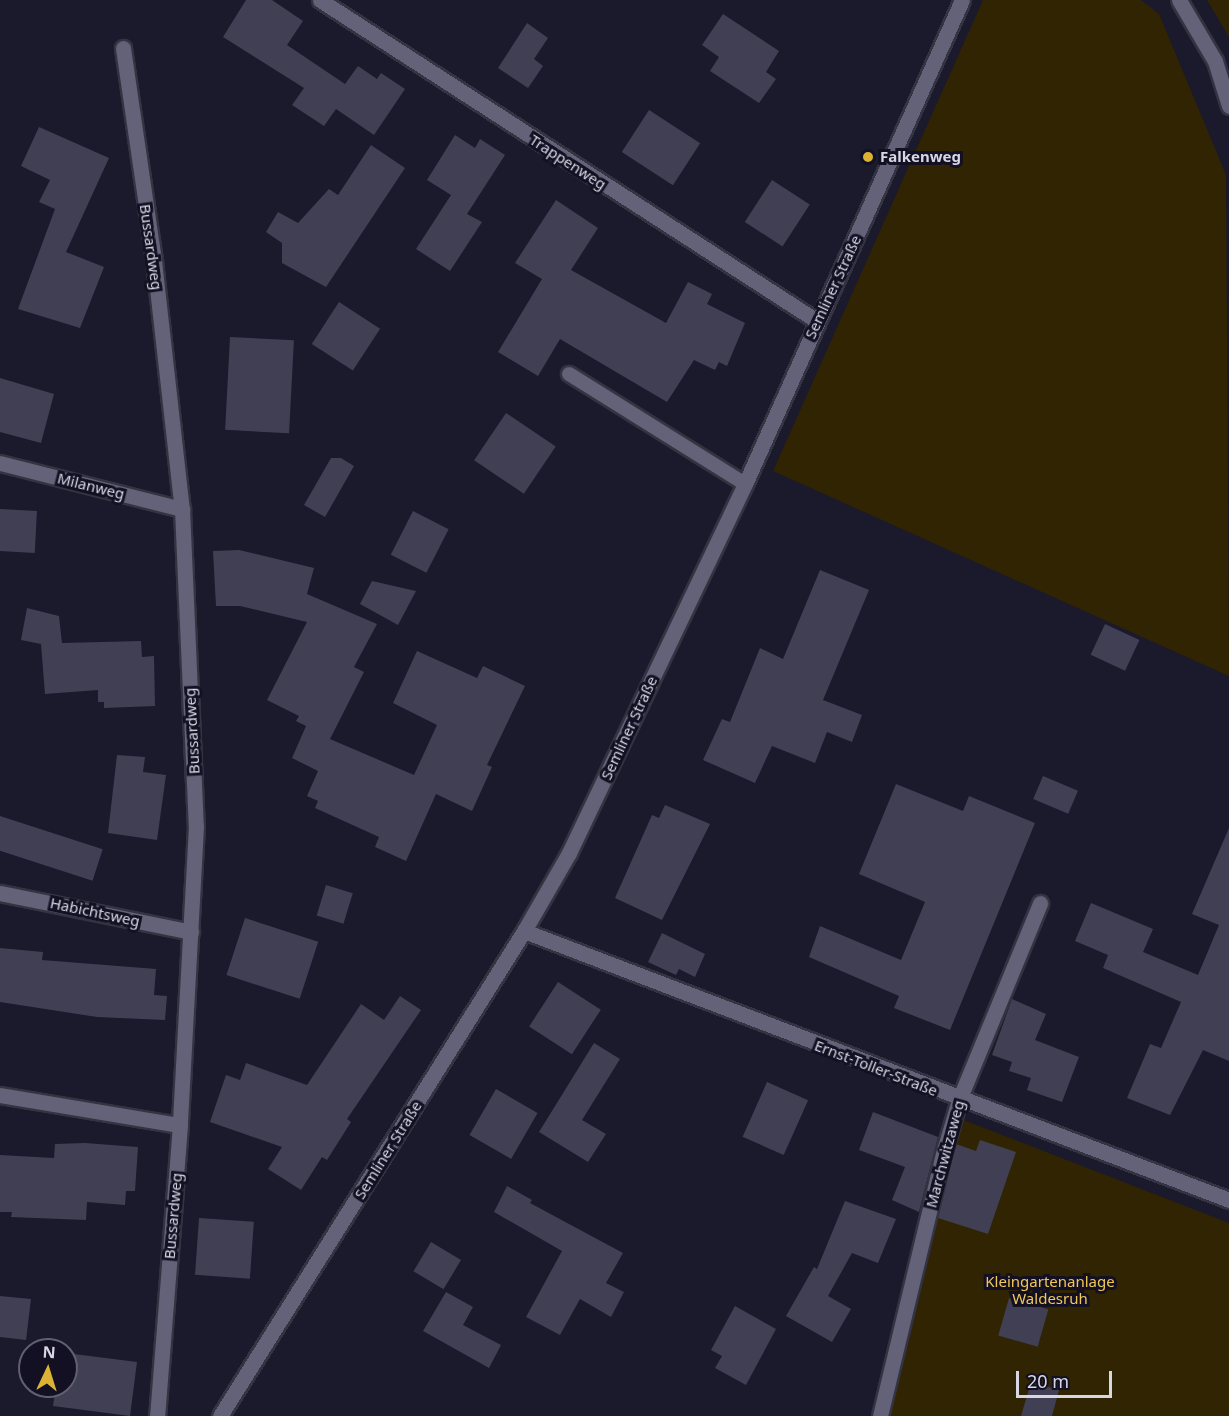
<!DOCTYPE html>
<html>
<head>
<meta charset="utf-8">
<style>
  body { margin:0 }
  #map { position:relative; width:1229px; height:1416px; overflow:hidden; background:#1b192c; font-family:"Noto Sans",sans-serif }
  div>[style] { position:absolute }
  [style*='--x'] { left:calc(var(--x)*1px); top:calc(var(--y)*1px); width:calc(var(--w)*1px); rotate:calc(var(--a)*1deg) }
  .green>* { inset:0; background:#302402 }
  .building>* { inset:0; background:#403f54; transform-origin:0 0 }
  .roads { filter:drop-shadow(2px 0 #343341) drop-shadow(-2px 0 #343341) drop-shadow(0 2px #343341) drop-shadow(0 -2px #343341) }
  .lane>* { height:14px; margin:-7px; padding:0 7px; transform-origin:7px; border-radius:7px; background:#636278 }
  .street>* { height:15px; margin:-7.5px; padding:0 7.5px; transform-origin:7.5px; border-radius:7.5px; background:#636278 }
  .secondary>* { height:15px; margin:-7.5px; padding:0 7.5px; transform-origin:7.5px; border-radius:7.5px; background:#636278 }
  .dots>* { width:16px; height:16px; translate:-50% -50%; box-sizing:border-box; border:3px solid #121022; border-radius:50% }
  span { translate:-50% -50%; white-space:nowrap; text-align:center; line-height:1.15; -webkit-text-stroke:6px #121022; paint-order:stroke }
  .poi-label { font-size:15px; color:#d7d7e4; font-weight:700 }
  .left { translate:0 -50%; text-align:left }
  .street-label { font-size:15px; color:#d7d7e4 }
  .park-label { font-size:15px; color:#f0c857 }
  .north { position:absolute; left:18px; top:1338px; width:60px; height:60px; box-sizing:border-box; background:#121022; border:2px solid #616070; border-radius:50%; rotate:4deg; font-size:16px; font-weight:700; line-height:24px; text-align:center; color:#d7d7e4 }
  .north::after { content:''; display:block; margin:auto; width:21px; height:27px; background:#dbb233; clip-path:polygon(50% 0,100% 100%,50% 72%,0 100%) }
  .scale { position:absolute; left:1016px; top:1371px; width:96px; height:27px; box-sizing:border-box; border:3px solid #d7d7e4; border-top:0; padding-left:8px; font-size:18px; line-height:21px; white-space:nowrap; color:#d7d7e4; -webkit-text-stroke:4px #121022; paint-order:stroke }
</style>
</head>
<body>
<div id="map">
  <div class="green">
    <div style="clip-path:polygon(983px 0,1141px 0,1159px 14px,1226px 175px,1229px 676px,773px 471px)"></div>
    <div style="clip-path:polygon(1207px 0,1229px 0,1229px 37px)"></div>
    <div style="clip-path:polygon(961px 1119px,1229px 1223px,1229px 1416px,889px 1416px,949px 1153px)"></div>
  </div>
  <div class="building">
    <div style="clip-path:polygon(246px 0,272px 0,303px 21px,287px 45px,345px 84px,358px 66px,377px 79px,381px 73px,405px 89px,374px 135px,336px 109px,324px 126px,292px 105px,304px 88px,223px 37px)"></div>
    <div style="clip-path:polygon(723px 14px,779px 51px,766px 72px,776px 79px,759px 103px,710px 71px,719px 57px,702px 45px)"></div>
    <div style="clip-path:polygon(527px 23px,548px 38px,534px 59px,543px 66px,528px 88px,498px 68px)"></div>
    <div style="left:649px;top:110px;width:61px;height:50px;rotate:33deg"></div>
    <div style="clip-path:polygon(39px 127px,109px 158px,66px 252px,104px 267px,80px 328px,18px 309px,55px 209px,39px 202px,50px 180px,21px 166px)"></div>
    <div style="clip-path:polygon(455px 135px,475px 148px,480px 139px,505px 155px,467px 214px,482px 222px,450px 271px,416px 249px,451px 195px,427px 180px)"></div>
    <div style="clip-path:polygon(371px 145px,405px 168px,326px 287px,282px 263px,282px 243px,266px 232px,278px 212px,298px 223px,329px 189px,338px 195px)"></div>
    <div style="left:772px;top:180px;width:45px;height:50px;rotate:33deg"></div>
    <div style="clip-path:polygon(556px 200px,598px 228px,571px 270px,666px 323px,688px 282px,712px 294px,707px 304px,745px 323px,727px 366px,719px 362px,715px 370px,694px 360px,667px 402px,560px 339px,538px 376px,498px 352px,542px 279px,515px 263px)"></div>
    <div style="left:339px;top:302px;width:49px;height:50px;rotate:33deg"></div>
    <div style="left:230px;top:337px;width:64px;height:93px;rotate:3deg"></div>
    <div style="clip-path:polygon(0 378px,54px 394px,41px 443px,0 432px)"></div>
    <div style="left:506px;top:413px;width:60px;height:57px;rotate:34deg"></div>
    <div style="clip-path:polygon(331px 458px,341px 458px,354px 466px,325px 517px,304px 505px)"></div>
    <div style="left:0;top:509px;width:37px;height:42px;rotate:3deg"></div>
    <div style="left:413px;top:511px;width:40px;height:49px;rotate:27deg"></div>
    <div style="clip-path:polygon(239px 550px,314px 568px,307px 594px,377px 624px,354px 667px,364px 672px,330px 739px,414px 775px,437px 725px,393px 703px,417px 651px,477px 678px,483px 666px,525px 686px,487px 765px,492px 767px,472px 811px,436px 794px,406px 861px,375px 847px,379px 837px,315px 808px,318px 801px,307px 796px,318px 771px,292px 758px,306px 726px,296px 721px,299px 716px,267px 700px,307px 622px,240px 606px,216px 606px,213px 551px)"></div>
    <div style="clip-path:polygon(820px 570px,869px 590px,823px 700px,862px 715px,852px 742px,827px 732px,815px 763px,772px 746px,755px 783px,703px 760px,722px 719px,730px 722px,760px 648px,783px 659px)"></div>
    <div style="clip-path:polygon(372px 581px,416px 591px,398px 625px,360px 604px)"></div>
    <div style="clip-path:polygon(27px 608px,59px 616px,62px 643px,141px 641px,142px 657px,154px 656px,155px 706px,104px 708px,104px 702px,98px 702px,98px 690px,45px 694px,41px 644px,21px 640px)"></div>
    <div style="left:1105px;top:624px;width:38px;height:34px;rotate:25deg"></div>
    <div style="clip-path:polygon(117px 755px,145px 757px,143px 772px,166px 775px,157px 840px,108px 833px)"></div>
    <div style="left:1043px;top:776px;width:38px;height:25px;rotate:23deg"></div>
    <div style="clip-path:polygon(896px 784px,963px 811px,969px 796px,1035px 823px,950px 1030px,894px 1008px,899px 996px,809px 957px,820px 926px,901px 960px,925px 902px,859px 874px)"></div>
    <div style="clip-path:polygon(665px 805px,710px 824px,662px 920px,615px 898px,652px 815px,659px 818px)"></div>
    <div style="left:0;top:816px;width:108px;height:33px;rotate:18deg"></div>
    <div style="clip-path:polygon(1229px 828px,1229px 1061px,1203px 1050px,1170px 1115px,1127px 1098px,1150px 1044px,1161px 1048px,1181px 1002px,1103px 968px,1108px 955px,1075px 941px,1091px 903px,1153px 929px,1143px 952px,1198px 975px,1219px 925px,1192px 914px)"></div>
    <div style="left:326px;top:885px;width:28px;height:32px;rotate:17deg"></div>
    <div style="left:245px;top:918px;width:77px;height:60px;rotate:18deg"></div>
    <div style="clip-path:polygon(662px 933px,705px 954px,695px 977px,679px 969px,676px 975px,648px 962px)"></div>
    <div style="clip-path:polygon(0 948px,43px 952px,42px 960px,156px 969px,154px 995px,167px 996px,165px 1020px,97px 1017px,0 1002px)"></div>
    <div style="left:558px;top:982px;width:51px;height:53px;rotate:33deg"></div>
    <div style="clip-path:polygon(400px 996px,421px 1010px,347px 1119px,351px 1122px,327px 1160px,322px 1157px,301px 1190px,268px 1169px,282px 1147px,210px 1122px,226px 1075px,240px 1080px,246px 1063px,307px 1085px,361px 1004px,384px 1020px)"></div>
    <div style="clip-path:polygon(1012px 999px,1046px 1014px,1035px 1040px,1079px 1057px,1062px 1102px,1027px 1090px,1031px 1078px,1009px 1071px,1012px 1062px,992px 1055px)"></div>
    <div style="clip-path:polygon(594px 1043px,620px 1059px,582px 1120px,606px 1134px,588px 1162px,539px 1132px)"></div>
    <div style="left:767px;top:1082px;width:45px;height:60px;rotate:24deg"></div>
    <div style="left:496px;top:1089px;width:48px;height:53px;rotate:30deg"></div>
    <div style="clip-path:polygon(873px 1112px,938px 1137px,919px 1212px,892px 1200px,905px 1167px,859px 1150px)"></div>
    <div style="clip-path:polygon(980px 1140px,1016px 1152px,988px 1234px,938px 1218px,956px 1144px,976px 1151px)"></div>
    <div style="clip-path:polygon(85px 1143px,138px 1147px,135px 1191px,126px 1191px,125px 1205px,87px 1202px,86px 1220px,11px 1217px,12px 1212px,0 1212px,0 1155px,54px 1158px,55px 1144px)"></div>
    <div style="clip-path:polygon(507px 1186px,532px 1200px,530px 1203px,623px 1253px,606px 1283px,624px 1292px,611px 1317px,580px 1299px,560px 1335px,526px 1317px,562px 1251px,494px 1212px)"></div>
    <div style="clip-path:polygon(845px 1201px,896px 1219px,878px 1263px,852px 1253px,828px 1296px,851px 1309px,832px 1342px,786px 1316px,814px 1267px,817px 1269px)"></div>
    <div style="left:199px;top:1218px;width:55px;height:57px;rotate:4deg"></div>
    <div style="left:431px;top:1242px;width:35px;height:34px;rotate:31deg"></div>
    <div style="clip-path:polygon(446px 1292px,473px 1307px,463px 1325px,501px 1345px,489px 1368px,423px 1331px)"></div>
    <div style="clip-path:polygon(0 1296px,31px 1299px,26px 1340px,0 1337px)"></div>
    <div style="left:1009px;top:1298px;width:41px;height:39px;rotate:16deg"></div>
    <div style="clip-path:polygon(735px 1306px,776px 1329px,746px 1385px,715px 1368px,722px 1356px,711px 1350px)"></div>
    <div style="clip-path:polygon(66px 1353px,137px 1362px,130px 1416px,53px 1406px,56px 1386px,66px 1386px)"></div>
    <div style="clip-path:polygon(1031px 1382px,1059px 1390px,1052px 1416px,1021px 1416px)"></div>
  </div>
  <div class="roads">
    <div class="lane">
      <div style="--x:569;--y:374;--w:208;--a:32"></div>
    </div>
    <div class="street">
      <div style="--x:320;--y:0;--w:592;--a:32.86"></div>
      <div style="--x:123;--y:48;--w:215;--a:81.7"></div>
      <div style="--x:154;--y:261;--w:250;--a:83.6"></div>
      <div style="--x:182;--y:509;--w:317;--a:87.5"></div>
      <div style="--x:196;--y:826;--w:299;--a:93.1"></div>
      <div style="--x:180;--y:1125;--w:292;--a:94.5"></div>
      <div style="--x:0;--y:463;--w:188;--a:14.2"></div>
      <div style="--x:0;--y:893;--w:195;--a:11.5"></div>
      <div style="--x:524;--y:931;--w:755;--a:20.88"></div>
      <div style="--x:0;--y:1095;--w:182;--a:9.5"></div>
      <div style="--x:880;--y:1416;--w:269;--a:-76.5"></div>
      <div style="--x:943;--y:1154;--w:56;--a:-73.5"></div>
      <div style="--x:959;--y:1100;--w:213;--a:-67.6"></div>
    </div>
    <div class="secondary">
      <div style="--x:1179;--y:0;--w:71;--a:59.5"></div>
      <div style="--x:1215;--y:61;--w:47;--a:72.7"></div>
      <div style="--x:220;--y:1416;--w:572;--a:-57.92"></div>
      <div style="--x:524;--y:931;--w:90;--a:-60"></div>
      <div style="--x:569;--y:853;--w:409;--a:-64.5"></div>
      <div style="--x:745;--y:484;--w:530;--a:-65.85"></div>
    </div>
  </div>
  <div class="dots">
    <div style="left:868px;top:157px;background:#dbb233"></div>
  </div>
  <div class="poi-label">
    <span class="left" style="left:880px;top:157px">Falkenweg</span>
  </div>
  <div class="street-label">
    <span style="left:568px;top:162px;rotate:33deg">Trappenweg</span>
    <span style="left:151px;top:247px;rotate:82deg">Bussardweg</span>
    <span style="left:833px;top:287px;rotate:-65deg">Semliner Straße</span>
    <span style="left:91px;top:486px;rotate:14deg">Milanweg</span>
    <span style="left:629px;top:728px;rotate:-65deg">Semliner Straße</span>
    <span style="left:192px;top:731px;rotate:-93deg">Bussardweg</span>
    <span style="left:95px;top:912px;rotate:12deg">Habichtsweg</span>
    <span style="left:876px;top:1068px;rotate:21deg">Ernst-Toller-Straße</span>
    <span style="left:388px;top:1150px;rotate:-58deg">Semliner Straße</span>
    <span style="left:945px;top:1154px;rotate:-75deg">Marchwitzaweg</span>
    <span style="left:173px;top:1216px;rotate:-85deg">Bussardweg</span>
  </div>
  <div class="park-label">
    <span style="left:1050px;top:1290px">Kleingartenanlage<br>Waldesruh</span>
  </div>
  <div class="north">N</div>
  <div class="scale">20 m</div>
</div>
</body>
</html>
